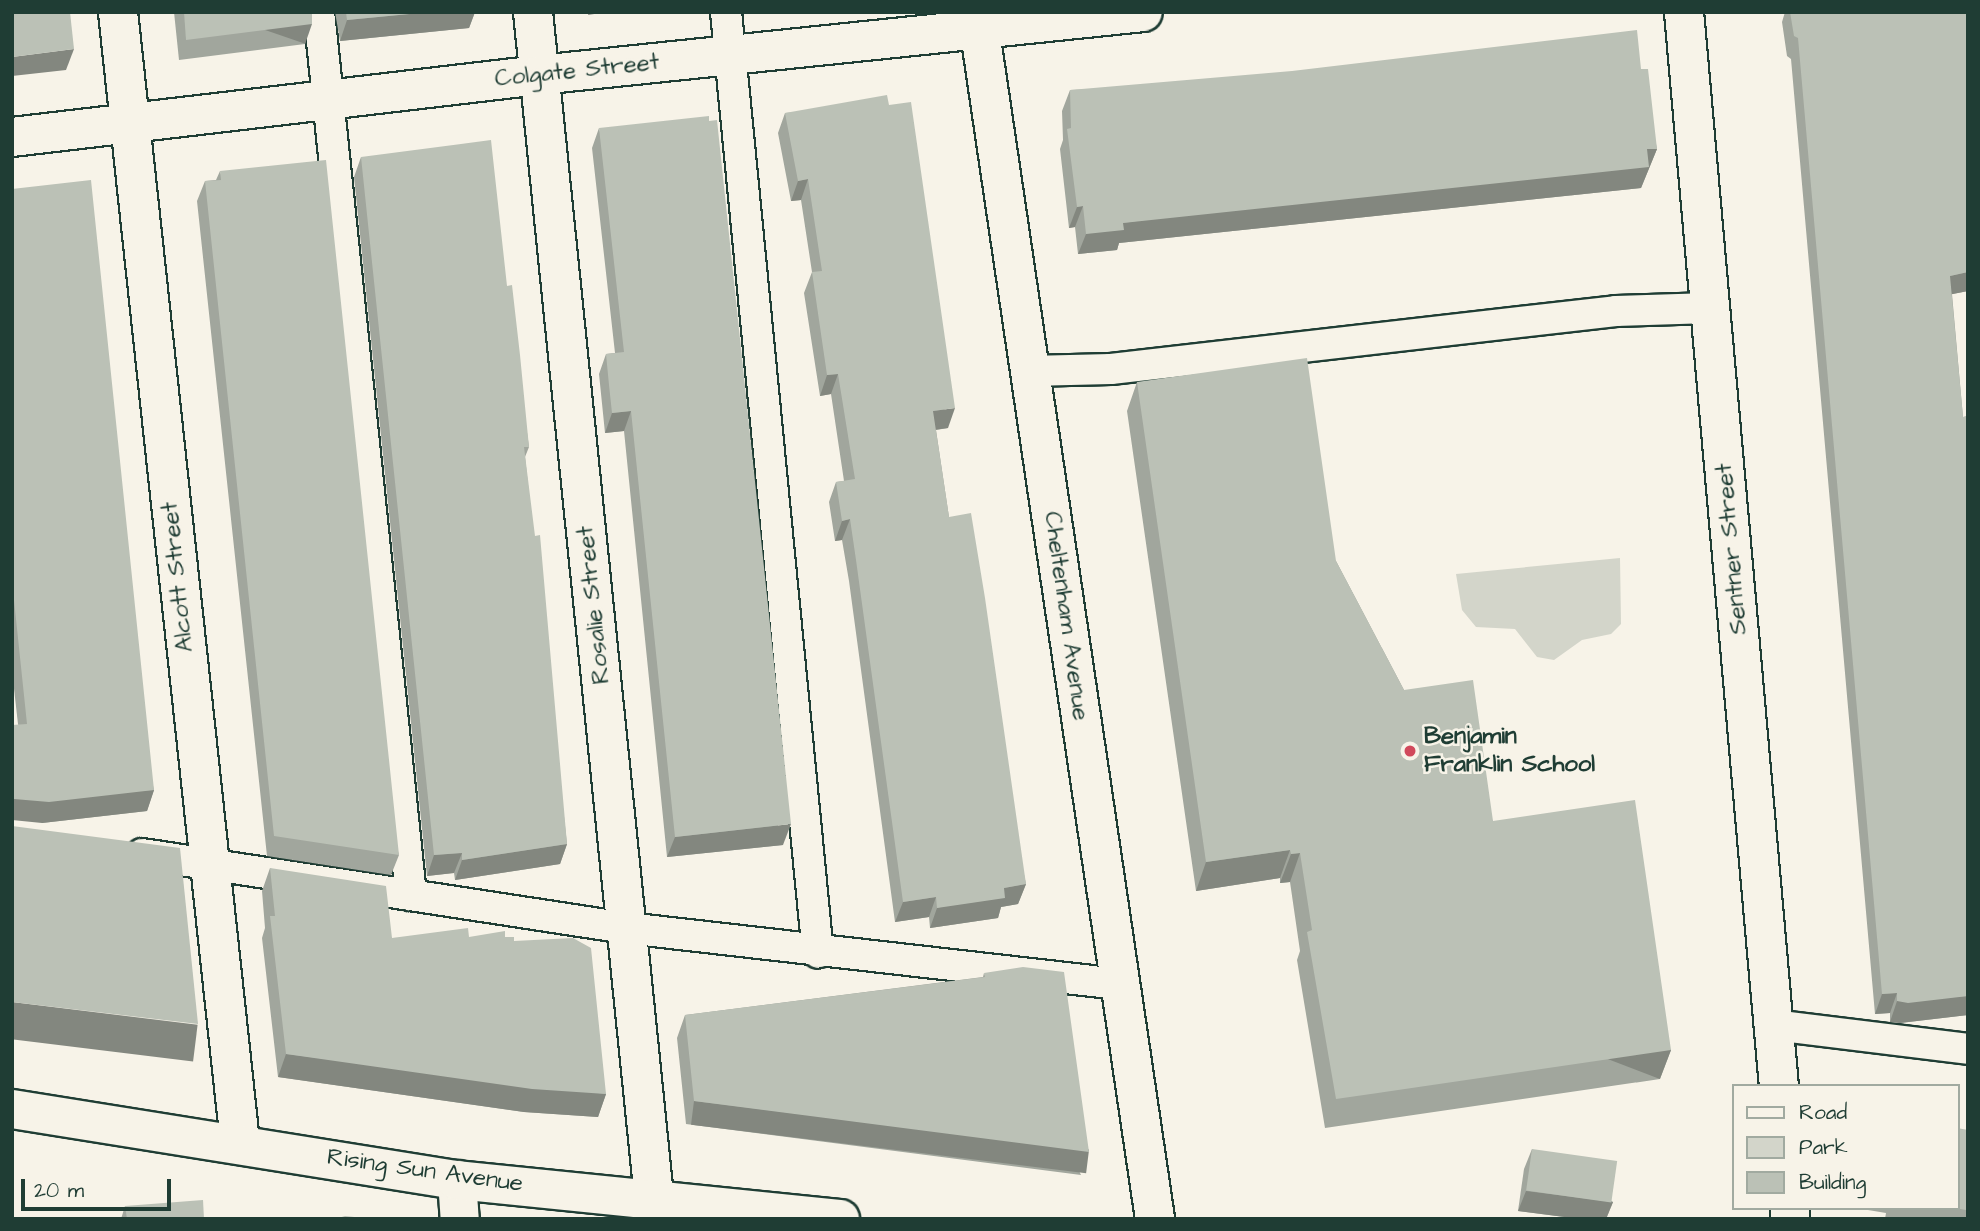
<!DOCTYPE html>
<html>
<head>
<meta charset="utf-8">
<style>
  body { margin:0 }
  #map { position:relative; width:1980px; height:1231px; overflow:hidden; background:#f7f3e8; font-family:"Architects Daughter",sans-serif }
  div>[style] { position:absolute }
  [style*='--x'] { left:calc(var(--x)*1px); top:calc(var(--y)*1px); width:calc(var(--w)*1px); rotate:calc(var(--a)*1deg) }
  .green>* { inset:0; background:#d3d5ca }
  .roads { filter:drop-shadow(2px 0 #1f3d34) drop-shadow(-2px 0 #1f3d34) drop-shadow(0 2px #1f3d34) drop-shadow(0 -2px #1f3d34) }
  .lane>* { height:30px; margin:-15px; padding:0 15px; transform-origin:15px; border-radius:15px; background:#f7f3e8 }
  .street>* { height:38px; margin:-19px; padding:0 19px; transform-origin:19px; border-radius:19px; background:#f7f3e8 }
  .secondary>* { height:38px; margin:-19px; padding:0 19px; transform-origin:19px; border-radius:19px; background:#f7f3e8 }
  .wall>* { inset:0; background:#a1a69d }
  .shaded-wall>* { inset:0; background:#83877f; transform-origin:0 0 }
  .building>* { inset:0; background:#bbc1b6; transform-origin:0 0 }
  .dots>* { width:19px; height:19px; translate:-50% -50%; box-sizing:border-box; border:4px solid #f7f3e8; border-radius:50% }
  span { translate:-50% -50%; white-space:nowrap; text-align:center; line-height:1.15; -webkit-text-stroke:5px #f7f3e8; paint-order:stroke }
  .street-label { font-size:24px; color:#1f3d34 }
  .poi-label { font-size:24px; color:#1f3d34; font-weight:700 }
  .left { translate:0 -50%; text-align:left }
  .frame { position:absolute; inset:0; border:14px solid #1f3d34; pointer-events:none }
  .legend { position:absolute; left:1732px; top:1084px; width:228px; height:126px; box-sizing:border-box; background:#f7f3e8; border:2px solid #a1aaa0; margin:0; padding:9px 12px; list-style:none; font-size:21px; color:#1f3d34 }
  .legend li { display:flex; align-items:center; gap:14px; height:35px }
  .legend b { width:35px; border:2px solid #a1aaa0 }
  .scale { position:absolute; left:21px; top:1179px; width:150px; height:32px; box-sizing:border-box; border:4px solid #1f3d34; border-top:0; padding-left:9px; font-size:21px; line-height:24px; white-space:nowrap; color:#1f3d34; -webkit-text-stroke:5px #f7f3e8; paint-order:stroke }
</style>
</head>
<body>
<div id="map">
  <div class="green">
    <div style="clip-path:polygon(1620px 558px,1621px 624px,1611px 634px,1582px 640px,1554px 660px,1537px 657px,1515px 629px,1476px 627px,1462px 610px,1456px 574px)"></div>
  </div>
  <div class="roads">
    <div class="lane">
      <div style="--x:319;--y:12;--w:888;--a:84.05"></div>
      <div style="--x:726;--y:12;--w:945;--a:84.42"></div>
      <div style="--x:1029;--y:371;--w:82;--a:-1.4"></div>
      <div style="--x:1111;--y:369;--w:508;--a:-6.55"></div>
      <div style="--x:1616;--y:311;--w:94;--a:-1.8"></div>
      <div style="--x:142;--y:854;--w:491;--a:8.7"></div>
      <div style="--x:627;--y:928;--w:496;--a:6.5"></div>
      <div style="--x:1773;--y:1025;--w:196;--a:7"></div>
    </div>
    <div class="street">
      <div style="--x:118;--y:12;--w:1137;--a:83.84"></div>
      <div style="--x:533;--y:12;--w:1192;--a:84.17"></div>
      <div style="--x:977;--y:12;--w:1220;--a:81.61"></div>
      <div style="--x:1684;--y:12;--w:1078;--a:84.95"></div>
      <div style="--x:12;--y:137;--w:531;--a:-6.71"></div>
      <div style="--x:539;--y:75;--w:607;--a:-5.95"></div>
      <div style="--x:457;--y:1180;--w:39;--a:86"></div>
      <div style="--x:1790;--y:1208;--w:11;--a:90"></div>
    </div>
    <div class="secondary">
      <div style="--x:12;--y:1109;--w:451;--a:9.1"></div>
      <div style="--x:457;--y:1180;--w:385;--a:5.8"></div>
    </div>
  </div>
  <div class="wall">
    <div style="clip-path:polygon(174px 12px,312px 12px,305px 44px,179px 60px)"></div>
    <div style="clip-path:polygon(335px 12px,475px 12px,469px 28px,340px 41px)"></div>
    <div style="clip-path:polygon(1785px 12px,1968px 12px,1968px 291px,1952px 294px,1963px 417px,1968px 416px,1968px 1015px,1900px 1023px,1890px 1022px,1890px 1013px,1875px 1014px,1791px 59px,1787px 56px,1782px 22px)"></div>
    <div style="clip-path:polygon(1641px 69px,1657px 149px,1641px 188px,1119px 243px,1117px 250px,1078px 254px,1075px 227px,1069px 228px,1060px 149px,1063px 140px,1062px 111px,1070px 90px)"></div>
    <div style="clip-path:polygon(889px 105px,948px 428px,936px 430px,949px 517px,1026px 884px,1018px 904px,1001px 907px,998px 918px,930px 928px,929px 917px,895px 922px,849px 581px,842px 540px,835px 541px,829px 502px,836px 482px,844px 481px,831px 394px,820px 396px,804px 293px,812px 272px,801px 200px,791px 201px,778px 133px,785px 113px)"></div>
    <div style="clip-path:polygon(599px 128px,783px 845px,667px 857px,624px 431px,605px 433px,599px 374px,606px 354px,615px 353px,592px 148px)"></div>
    <div style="clip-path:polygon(361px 157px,507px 286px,529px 447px,525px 457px,567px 844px,560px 864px,455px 880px,454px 873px,427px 876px,354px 177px)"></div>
    <div style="clip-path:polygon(220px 171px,399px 855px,391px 875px,267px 856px,197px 201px,205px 181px,216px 180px)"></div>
    <div style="clip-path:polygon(12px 189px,154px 790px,147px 811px,42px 823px,18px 724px,12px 671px)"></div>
    <div style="clip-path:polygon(1137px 382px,1336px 561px,1404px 690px,1493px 821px,1671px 1050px,1660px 1079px,1325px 1128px,1297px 960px,1300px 951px,1290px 882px,1280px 883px,1280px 878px,1196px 891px,1127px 411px)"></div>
    <div style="clip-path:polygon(270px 868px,392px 938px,469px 937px,514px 941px,606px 1094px,598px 1117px,524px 1112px,278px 1077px,262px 938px,265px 928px,262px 891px)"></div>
    <div style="clip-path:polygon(984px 973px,1081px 1175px,686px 1124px,677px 1038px,685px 1015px,983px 977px)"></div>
    <div style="clip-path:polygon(1968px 1130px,1968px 1219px,1885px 1219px,1886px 1213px,1856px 1208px,1957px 1208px)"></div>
    <div style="clip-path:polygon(1532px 1149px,1613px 1202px,1606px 1219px,1580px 1219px,1518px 1211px,1524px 1169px)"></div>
    <div style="clip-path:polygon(125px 1206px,204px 1219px,121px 1219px)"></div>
  </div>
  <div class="shaded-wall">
    <div style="clip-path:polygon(430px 12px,475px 12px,469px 28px,340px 41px,347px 20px)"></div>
    <div style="clip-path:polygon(589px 12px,607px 12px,588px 15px)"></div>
    <div style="left:312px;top:24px;width:21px;height:127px;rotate:109deg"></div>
    <div style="clip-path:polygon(74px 49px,66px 70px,12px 76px,12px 57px)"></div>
    <div style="clip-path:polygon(1647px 149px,1657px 149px,1641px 188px,1119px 243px,1117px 250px,1078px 254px,1086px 234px,1123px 223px)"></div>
    <div style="clip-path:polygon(808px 179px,801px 200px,791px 201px,798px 181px)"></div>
    <div style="clip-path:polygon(1083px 206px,1075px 227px,1069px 228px,1077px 207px)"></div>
    <div style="clip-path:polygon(1968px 272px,1968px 291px,1943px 296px,1950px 276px)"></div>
    <div style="clip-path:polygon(838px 374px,831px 394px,820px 396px,827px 375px)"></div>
    <div style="clip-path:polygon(955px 408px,948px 428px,926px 431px,933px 411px)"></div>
    <div style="clip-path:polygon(631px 411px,624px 431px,605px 433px,612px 413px)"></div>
    <div style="clip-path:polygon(850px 519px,842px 540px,835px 541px,842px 521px)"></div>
    <div style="clip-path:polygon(154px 790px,147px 811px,42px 823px,12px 820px,12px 800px,14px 799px)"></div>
    <div style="clip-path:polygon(791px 824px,783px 845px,667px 857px,675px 837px)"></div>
    <div style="clip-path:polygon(567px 844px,560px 864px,455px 880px,462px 860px)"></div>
    <div style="clip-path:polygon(1290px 850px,1280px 878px,1196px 891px,1206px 862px)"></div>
    <div style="clip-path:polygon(462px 853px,454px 873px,427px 876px,434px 855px)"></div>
    <div style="clip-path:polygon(1300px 853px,1290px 882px,1280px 883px,1291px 854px)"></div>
    <div style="clip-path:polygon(1026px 884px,1018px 904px,1001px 907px,998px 918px,930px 928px,937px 908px,1004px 888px)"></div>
    <div style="clip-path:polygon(936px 897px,929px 917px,895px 922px,903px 902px)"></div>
    <div style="clip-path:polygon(1897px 993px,1890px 1013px,1875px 1014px,1882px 994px)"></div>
    <div style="clip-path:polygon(1968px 996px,1968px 1015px,1900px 1023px,1890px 1022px,1897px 1001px)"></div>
    <div style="left:12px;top:1002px;width:187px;height:37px;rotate:7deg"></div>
    <div style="left:1671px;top:1050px;width:31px;height:339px;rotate:111deg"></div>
    <div style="clip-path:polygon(286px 1054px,606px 1094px,598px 1117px,524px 1112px,278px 1077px)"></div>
    <div style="left:694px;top:1101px;width:398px;height:24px;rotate:7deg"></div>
    <div style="clip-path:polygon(1526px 1191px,1613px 1202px,1606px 1219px,1580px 1219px,1518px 1211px)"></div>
  </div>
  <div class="building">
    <div style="clip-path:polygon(12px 12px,70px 12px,74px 49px,12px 57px)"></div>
    <div style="clip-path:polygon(184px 12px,312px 12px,312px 24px,186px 40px)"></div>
    <div style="clip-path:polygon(346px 12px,430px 12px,347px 20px)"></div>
    <div style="clip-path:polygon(1790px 12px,1968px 12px,1968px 272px,1950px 276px,1963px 417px,1968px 416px,1968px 996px,1908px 1003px,1897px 1001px,1897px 993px,1882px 994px,1798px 38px,1794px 36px)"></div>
    <div style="clip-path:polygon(1637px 30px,1641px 69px,1648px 69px,1657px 149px,1647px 149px,1649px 167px,1123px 223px,1124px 230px,1086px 234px,1083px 206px,1077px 207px,1067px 129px,1071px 128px,1070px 90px,1292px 71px)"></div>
    <div style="clip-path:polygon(887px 95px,889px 105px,911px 102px,955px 408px,933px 411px,949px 517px,971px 513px,985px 598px,1026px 884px,1004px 888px,1005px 898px,937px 908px,936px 897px,903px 902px,856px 560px,850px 519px,842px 521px,836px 482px,855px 479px,838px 374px,827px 375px,812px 272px,822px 271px,808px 179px,798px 181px,785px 113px)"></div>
    <div style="clip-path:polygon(709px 116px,709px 121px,717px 120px,791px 824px,675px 837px,631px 411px,612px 413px,609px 385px,606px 354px,624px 352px,599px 128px)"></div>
    <div style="clip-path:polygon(491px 140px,507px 286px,512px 285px,520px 355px,529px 447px,524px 447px,535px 536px,540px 535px,567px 844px,462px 860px,462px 853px,434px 855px,361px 157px)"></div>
    <div style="clip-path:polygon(326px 160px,399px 855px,274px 836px,205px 181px,221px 180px,220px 171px)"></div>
    <div style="clip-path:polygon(91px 180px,154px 790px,49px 802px,14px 799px,12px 800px,12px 725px,27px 724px,12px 581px,12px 189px)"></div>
    <div style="clip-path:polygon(1307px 358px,1336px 561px,1404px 690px,1473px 680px,1493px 821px,1635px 800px,1671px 1050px,1336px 1099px,1307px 932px,1312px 930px,1300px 853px,1291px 854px,1290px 850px,1206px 862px,1137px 382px)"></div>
    <div style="clip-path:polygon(12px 826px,180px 848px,198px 1024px,12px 1002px)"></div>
    <div style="clip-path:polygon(270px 868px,386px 886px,392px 938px,468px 928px,469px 937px,505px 931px,505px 937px,514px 937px,514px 941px,573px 938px,591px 948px,606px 1094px,532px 1089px,286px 1054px,270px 916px,275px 916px)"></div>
    <div style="clip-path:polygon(1023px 967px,1064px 972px,1089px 1152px,694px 1101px,685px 1015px,985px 977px,984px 973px)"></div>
    <div style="clip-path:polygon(1957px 1128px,1968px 1130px,1968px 1198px,1967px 1197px,1966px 1210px,1954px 1208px,1957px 1208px)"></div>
    <div style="left:1532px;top:1149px;width:86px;height:42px;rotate:8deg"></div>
    <div style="clip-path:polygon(203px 1200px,204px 1219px,127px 1219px,125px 1206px)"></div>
    <div style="clip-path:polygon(345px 1216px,373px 1219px,335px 1219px)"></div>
  </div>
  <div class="dots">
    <div style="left:1410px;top:751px;background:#d1495b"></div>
  </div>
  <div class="street-label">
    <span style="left:577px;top:71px;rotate:-6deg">Colgate Street</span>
    <span style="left:1732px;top:549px;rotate:-95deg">Sentner Street</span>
    <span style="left:178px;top:577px;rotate:-96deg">Alcott Street</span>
    <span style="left:594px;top:605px;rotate:-96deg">Rosalie Street</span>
    <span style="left:1066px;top:616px;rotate:82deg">Cheltenham Avenue</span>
    <span style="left:425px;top:1171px;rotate:8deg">Rising Sun Avenue</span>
  </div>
  <div class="poi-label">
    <span class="left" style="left:1424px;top:751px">Benjamin<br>Franklin School</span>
  </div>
  <div class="frame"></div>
  <ul class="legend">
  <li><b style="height:9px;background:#f7f3e8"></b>Road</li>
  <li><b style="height:19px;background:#d3d5ca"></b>Park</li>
  <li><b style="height:19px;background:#bbc1b6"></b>Building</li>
  </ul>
  <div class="scale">20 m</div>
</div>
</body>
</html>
